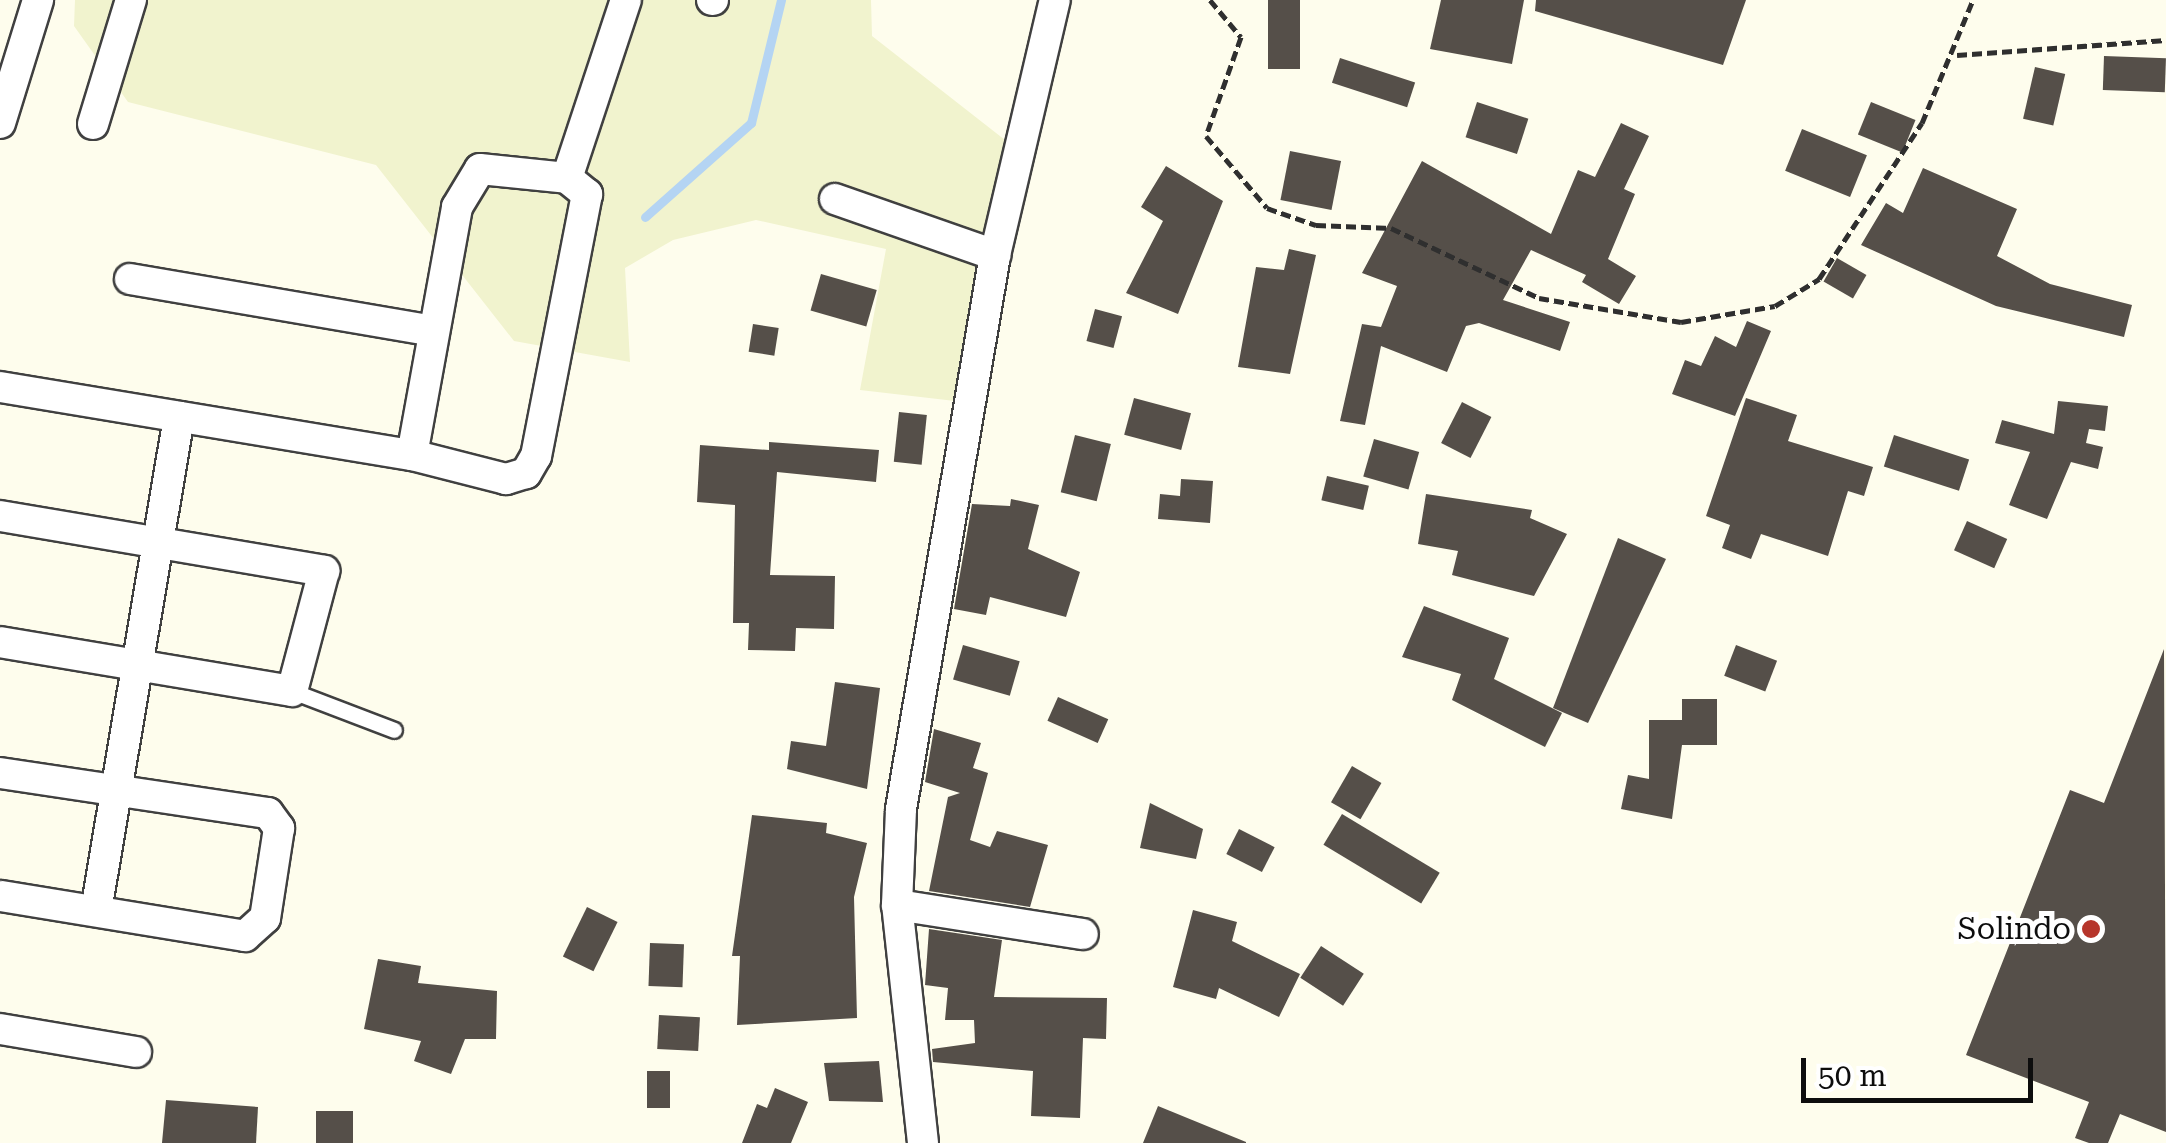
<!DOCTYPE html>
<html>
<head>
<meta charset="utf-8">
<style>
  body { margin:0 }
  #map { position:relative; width:2166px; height:1143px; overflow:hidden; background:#fefded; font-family:"Roboto Serif",serif }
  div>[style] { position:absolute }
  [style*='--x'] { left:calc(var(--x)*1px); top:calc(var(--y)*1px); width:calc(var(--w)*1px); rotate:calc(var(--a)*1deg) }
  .farmland>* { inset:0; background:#f1f3ce }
  .stream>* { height:9px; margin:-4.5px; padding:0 4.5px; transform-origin:4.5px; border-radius:4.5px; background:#b4d4f3 }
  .building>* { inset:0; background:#554f49; transform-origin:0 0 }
  .path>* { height:5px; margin-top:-2.5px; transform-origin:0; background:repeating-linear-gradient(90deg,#2f2f2f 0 10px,transparent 0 15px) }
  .roads { filter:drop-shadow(2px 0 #404040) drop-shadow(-2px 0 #404040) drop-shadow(0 2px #404040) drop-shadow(0 -2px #404040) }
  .service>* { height:15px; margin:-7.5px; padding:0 7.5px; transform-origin:7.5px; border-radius:7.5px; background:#fff }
  .minor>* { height:30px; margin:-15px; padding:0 15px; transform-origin:15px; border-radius:15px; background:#fff }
  .dots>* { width:28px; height:28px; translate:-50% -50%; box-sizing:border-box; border:5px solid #fff; border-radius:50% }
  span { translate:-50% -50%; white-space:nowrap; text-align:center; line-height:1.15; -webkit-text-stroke:10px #fff; paint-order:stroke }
  .poi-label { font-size:30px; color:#0d0d0d }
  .right { translate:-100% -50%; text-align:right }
  .scale { position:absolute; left:1801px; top:1058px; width:232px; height:45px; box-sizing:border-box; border:5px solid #0d0d0d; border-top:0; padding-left:12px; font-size:30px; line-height:35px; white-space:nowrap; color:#0d0d0d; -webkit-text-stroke:8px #fff; paint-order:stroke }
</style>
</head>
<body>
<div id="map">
  <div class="farmland">
    <div style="clip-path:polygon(75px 0,871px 0,872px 36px,1005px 140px,955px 401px,860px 390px,886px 249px,756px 220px,673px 240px,625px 268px,630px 362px,514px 341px,376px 165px,128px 102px,74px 26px)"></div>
  </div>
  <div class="stream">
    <div style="--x:645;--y:217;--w:142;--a:-41.6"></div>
    <div style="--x:751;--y:123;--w:127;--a:-76.3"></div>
  </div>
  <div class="building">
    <div style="left:1268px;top:0;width:32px;height:69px"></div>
    <div style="clip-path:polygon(1441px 0,1524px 0,1512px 64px,1430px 49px)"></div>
    <div style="clip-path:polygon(1536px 0,1746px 0,1723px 65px,1535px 11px)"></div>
    <div style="left:2104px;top:56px;width:62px;height:34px;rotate:2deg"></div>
    <div style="left:1340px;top:58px;width:79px;height:26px;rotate:18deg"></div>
    <div style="left:2035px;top:67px;width:31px;height:53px;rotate:13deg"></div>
    <div style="left:1477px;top:102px;width:54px;height:37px;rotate:18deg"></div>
    <div style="left:1871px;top:102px;width:48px;height:35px;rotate:22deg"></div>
    <div style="clip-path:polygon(1621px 123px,1649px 136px,1624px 189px,1635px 194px,1608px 259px,1636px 276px,1619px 304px,1582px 282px,1586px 275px,1531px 250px,1503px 300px,1570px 322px,1560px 351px,1479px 323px,1466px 326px,1447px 372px,1381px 346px,1365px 425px,1340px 421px,1362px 324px,1381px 327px,1397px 286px,1362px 273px,1422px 161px,1551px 234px,1578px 170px,1595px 177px)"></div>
    <div style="left:1802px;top:129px;width:70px;height:45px;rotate:22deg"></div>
    <div style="left:1290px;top:151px;width:52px;height:50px;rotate:11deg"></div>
    <div style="clip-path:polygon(1166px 166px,1223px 201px,1178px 314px,1126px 293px,1163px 221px,1141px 207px)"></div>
    <div style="clip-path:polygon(1923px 168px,2017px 209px,1997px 256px,2050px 284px,2132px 305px,2124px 337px,1996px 306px,1861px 245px,1886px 203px,1903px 213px)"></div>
    <div style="clip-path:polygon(1289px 249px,1316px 255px,1290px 374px,1238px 367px,1256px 267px,1284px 270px)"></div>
    <div style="left:1837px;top:258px;width:34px;height:27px;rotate:30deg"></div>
    <div style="left:821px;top:274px;width:58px;height:38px;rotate:16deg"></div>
    <div style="left:1095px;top:309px;width:28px;height:33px;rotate:15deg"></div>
    <div style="clip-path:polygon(1747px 321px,1771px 331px,1735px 416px,1672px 394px,1685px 360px,1701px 366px,1715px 336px,1736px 347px)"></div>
    <div style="left:753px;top:324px;width:26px;height:28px;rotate:9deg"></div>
    <div style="left:1134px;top:398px;width:59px;height:38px;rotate:15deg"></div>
    <div style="clip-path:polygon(1746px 398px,1797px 415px,1788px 441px,1873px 467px,1864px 496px,1848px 491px,1828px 556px,1761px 534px,1751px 559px,1722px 548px,1730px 525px,1706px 516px)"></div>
    <div style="clip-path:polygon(2058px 401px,2108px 406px,2105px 431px,2089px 429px,2086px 443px,2103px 447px,2098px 469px,2071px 462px,2047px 519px,2009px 505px,2030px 452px,1995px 443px,2002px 420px,2054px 434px)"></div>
    <div style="left:1462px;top:402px;width:33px;height:46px;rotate:27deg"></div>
    <div style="left:899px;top:412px;width:28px;height:50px;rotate:6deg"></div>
    <div style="left:1075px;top:435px;width:37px;height:59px;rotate:14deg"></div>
    <div style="left:1894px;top:435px;width:79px;height:33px;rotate:18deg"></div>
    <div style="left:1374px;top:439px;width:47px;height:39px;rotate:16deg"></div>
    <div style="clip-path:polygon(769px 442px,879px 450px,876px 482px,777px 472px,770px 575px,835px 576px,834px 629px,796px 628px,795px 651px,748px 650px,749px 623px,733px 623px,735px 505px,697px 502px,700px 445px,769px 450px)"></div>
    <div style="left:1327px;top:476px;width:43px;height:25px;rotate:13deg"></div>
    <div style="clip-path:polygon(1181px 479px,1213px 481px,1210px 523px,1158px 519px,1160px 494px,1180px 496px)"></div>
    <div style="clip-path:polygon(1426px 494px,1532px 510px,1530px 518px,1567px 534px,1534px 596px,1452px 575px,1458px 551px,1418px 544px)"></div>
    <div style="clip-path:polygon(1011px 499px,1039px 505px,1028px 549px,1080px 572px,1066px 617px,990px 597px,986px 615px,954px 609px,972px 504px,1010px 506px)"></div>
    <div style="left:1967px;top:521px;width:44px;height:32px;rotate:24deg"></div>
    <div style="clip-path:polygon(1618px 538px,1666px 559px,1588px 723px,1553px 708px)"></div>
    <div style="clip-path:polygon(1424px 606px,1509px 638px,1494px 679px,1562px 713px,1545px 747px,1452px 700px,1461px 674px,1402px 657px)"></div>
    <div style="left:963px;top:645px;width:59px;height:36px;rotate:16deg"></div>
    <div style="left:1736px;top:645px;width:44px;height:33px;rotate:21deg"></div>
    <div style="clip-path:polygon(2164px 649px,2166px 1132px,2120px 1114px,2108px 1143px,2089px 1143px,2075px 1138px,2089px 1102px,1966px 1055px,2070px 790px,2104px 803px)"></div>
    <div style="clip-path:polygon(835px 682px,880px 688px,867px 789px,787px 769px,791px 741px,826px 746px)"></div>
    <div style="left:1058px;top:697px;width:55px;height:26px;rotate:24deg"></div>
    <div style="clip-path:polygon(1682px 699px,1717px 699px,1717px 745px,1682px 745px,1672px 819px,1621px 809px,1628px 775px,1649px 779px,1649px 720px,1682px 720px)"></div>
    <div style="clip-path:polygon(934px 729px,981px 743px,973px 768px,988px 773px,970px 840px,990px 847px,997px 831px,1048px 845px,1030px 907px,929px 891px,948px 797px,960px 793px,925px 782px)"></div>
    <div style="left:1352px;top:766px;width:34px;height:42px;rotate:30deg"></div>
    <div style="clip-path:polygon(1150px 803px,1203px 829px,1196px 859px,1140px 848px)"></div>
    <div style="left:1342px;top:814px;width:114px;height:36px;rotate:31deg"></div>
    <div style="clip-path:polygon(752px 815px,827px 823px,826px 833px,867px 843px,854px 897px,857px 1018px,737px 1025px,740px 956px,732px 956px)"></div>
    <div style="left:1239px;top:829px;width:40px;height:28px;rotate:27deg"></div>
    <div style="left:587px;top:907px;width:34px;height:55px;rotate:26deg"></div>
    <div style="clip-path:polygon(1193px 910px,1237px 922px,1232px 941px,1300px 974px,1279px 1017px,1219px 988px,1216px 999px,1173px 987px)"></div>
    <div style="clip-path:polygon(929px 929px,1002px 940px,994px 997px,1107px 998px,1106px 1039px,1083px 1038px,1080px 1118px,1031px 1116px,1033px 1071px,933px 1062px,932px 1049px,975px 1043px,974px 1020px,945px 1020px,948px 988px,925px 985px)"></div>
    <div style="left:650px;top:943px;width:34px;height:43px;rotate:2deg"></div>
    <div style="left:1321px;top:946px;width:51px;height:38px;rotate:33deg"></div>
    <div style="clip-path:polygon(378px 959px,421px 966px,418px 983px,497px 991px,496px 1039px,465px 1039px,451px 1074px,414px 1061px,421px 1041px,364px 1029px)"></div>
    <div style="left:659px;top:1015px;width:41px;height:34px;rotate:3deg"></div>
    <div style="clip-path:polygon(879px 1061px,883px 1102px,829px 1101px,824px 1063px)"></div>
    <div style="left:647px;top:1071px;width:23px;height:37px"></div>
    <div style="clip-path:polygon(775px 1088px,808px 1102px,791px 1143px,742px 1143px,757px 1104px,767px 1108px)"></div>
    <div style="clip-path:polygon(166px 1100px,258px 1107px,256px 1143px,162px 1143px)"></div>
    <div style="clip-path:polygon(1158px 1106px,1246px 1142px,1246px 1143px,1143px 1143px)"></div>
    <div style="left:316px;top:1111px;width:37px;height:32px"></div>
  </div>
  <div class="path">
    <div style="--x:1210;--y:0;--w:48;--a:50"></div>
    <div style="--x:1241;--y:37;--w:105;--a:109.5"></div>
    <div style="--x:1206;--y:136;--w:94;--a:49.7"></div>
    <div style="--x:1267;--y:208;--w:52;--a:19.1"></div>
    <div style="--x:1316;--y:225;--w:75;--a:2.3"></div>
    <div style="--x:1391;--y:228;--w:164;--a:25.3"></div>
    <div style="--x:1539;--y:298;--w:144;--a:9.6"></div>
    <div style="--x:1681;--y:322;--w:95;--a:-9.7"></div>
    <div style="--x:1775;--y:306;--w:52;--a:-31.5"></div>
    <div style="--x:1819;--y:279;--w:187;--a:-56.6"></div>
    <div style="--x:1922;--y:123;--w:133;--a:-67.5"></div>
    <div style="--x:1957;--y:55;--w:210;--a:-4.1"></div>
  </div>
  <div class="roads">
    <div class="service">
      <div style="--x:292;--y:691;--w:109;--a:20.9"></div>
    </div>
    <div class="minor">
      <div style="--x:712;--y:0;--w:1;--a:0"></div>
      <div style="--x:0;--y:123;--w:129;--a:-72.8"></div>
      <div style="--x:93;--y:124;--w:130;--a:-73"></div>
      <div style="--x:480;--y:169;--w:87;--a:5.9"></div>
      <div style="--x:567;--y:178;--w:26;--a:39"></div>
      <div style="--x:587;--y:194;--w:267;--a:101"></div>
      <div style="--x:536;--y:456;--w:20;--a:120"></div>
      <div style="--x:526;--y:473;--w:21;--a:163"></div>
      <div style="--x:506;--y:479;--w:97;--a:-165.7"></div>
      <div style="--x:412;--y:455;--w:252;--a:-79.7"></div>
      <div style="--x:457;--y:207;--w:44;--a:-58.8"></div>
      <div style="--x:567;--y:178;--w:188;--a:-71.7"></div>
      <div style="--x:835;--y:199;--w:170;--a:19.3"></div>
      <div style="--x:130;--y:279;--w:308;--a:9.7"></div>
      <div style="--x:0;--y:387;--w:418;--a:9.4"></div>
      <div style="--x:0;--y:516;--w:329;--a:9.6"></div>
      <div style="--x:324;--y:571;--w:124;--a:104.9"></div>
      <div style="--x:292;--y:691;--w:296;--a:-170.5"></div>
      <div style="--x:0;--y:773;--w:271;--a:8.5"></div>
      <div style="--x:268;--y:813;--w:19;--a:54"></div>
      <div style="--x:279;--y:828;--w:91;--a:98.8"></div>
      <div style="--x:265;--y:918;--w:27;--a:138"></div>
      <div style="--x:245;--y:936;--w:248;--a:-170.7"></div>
      <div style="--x:897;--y:905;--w:188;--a:8.9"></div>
      <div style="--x:96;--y:911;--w:501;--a:-80.46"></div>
      <div style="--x:0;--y:1029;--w:138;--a:9.6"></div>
      <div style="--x:923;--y:1143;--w:239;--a:-96.2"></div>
      <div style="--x:897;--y:905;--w:96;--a:-87.6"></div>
      <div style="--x:901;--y:809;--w:562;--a:-80.37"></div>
      <div style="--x:995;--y:255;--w:262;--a:-76.8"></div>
    </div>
  </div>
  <div class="dots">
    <div style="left:2091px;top:929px;background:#b6352b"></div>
  </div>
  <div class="poi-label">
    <span class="right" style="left:2071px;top:929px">Solindo</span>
  </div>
  <div class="scale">50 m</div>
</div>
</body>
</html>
